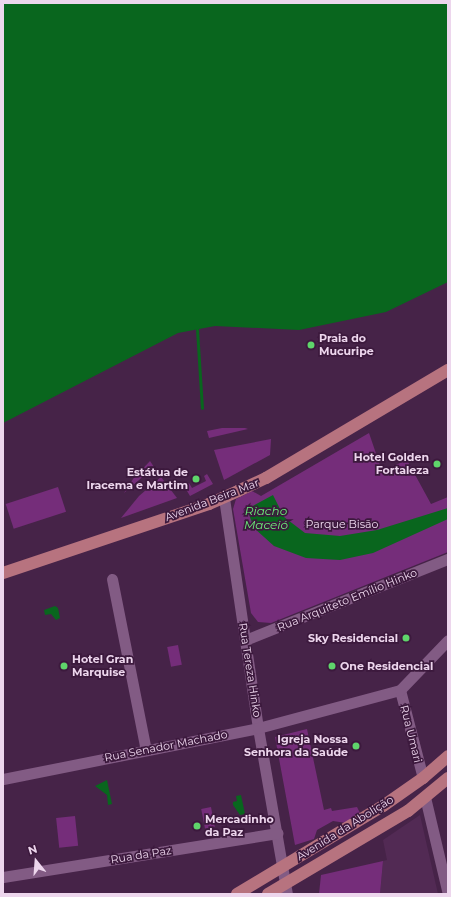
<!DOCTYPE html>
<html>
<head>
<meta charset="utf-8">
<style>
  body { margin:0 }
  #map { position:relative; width:451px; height:897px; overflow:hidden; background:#462348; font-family:Montserrat,sans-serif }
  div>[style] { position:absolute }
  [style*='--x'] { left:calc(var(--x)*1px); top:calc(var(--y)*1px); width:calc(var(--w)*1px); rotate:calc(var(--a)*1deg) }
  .built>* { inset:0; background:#522a54 }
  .green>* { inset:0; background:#752d7a; transform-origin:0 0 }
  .water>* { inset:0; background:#09661e }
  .stream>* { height:3px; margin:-1.5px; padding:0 1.5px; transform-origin:1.5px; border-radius:1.5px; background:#09661e }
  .minor>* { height:11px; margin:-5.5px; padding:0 5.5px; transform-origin:5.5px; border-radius:5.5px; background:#825b84 }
  .major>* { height:12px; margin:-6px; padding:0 6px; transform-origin:6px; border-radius:6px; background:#b7737f }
  .dots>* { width:11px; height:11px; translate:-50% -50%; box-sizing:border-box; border:2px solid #3c193d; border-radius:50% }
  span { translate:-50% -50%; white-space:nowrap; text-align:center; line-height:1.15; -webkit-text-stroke:3.5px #3c193d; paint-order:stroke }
  .poi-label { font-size:11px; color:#edd6ed; font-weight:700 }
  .left { translate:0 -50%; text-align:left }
  .right { translate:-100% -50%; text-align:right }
  .street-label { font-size:11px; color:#edd6ed }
  .park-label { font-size:11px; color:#f1dbf2 }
  .water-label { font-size:12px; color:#6bef79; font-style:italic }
  .frame { position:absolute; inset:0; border:4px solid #edd6ed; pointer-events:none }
  .north { position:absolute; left:16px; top:841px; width:40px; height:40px; -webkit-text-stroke:3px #3c193d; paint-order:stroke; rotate:343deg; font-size:11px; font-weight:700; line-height:16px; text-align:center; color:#edd6ed }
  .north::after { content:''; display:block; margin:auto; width:14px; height:18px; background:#edd6ed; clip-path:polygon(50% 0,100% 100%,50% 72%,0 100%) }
</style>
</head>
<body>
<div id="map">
  <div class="built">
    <div style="clip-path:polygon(420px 815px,438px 894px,380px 894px,383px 861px,387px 860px,383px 840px)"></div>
  </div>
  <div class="green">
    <div style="clip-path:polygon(222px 428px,245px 428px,248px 429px,209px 438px,207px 431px)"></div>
    <div style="clip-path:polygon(369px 433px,382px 471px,407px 460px,431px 504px,448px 497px,448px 552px,271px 623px,258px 622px,251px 613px,233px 509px,236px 499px,252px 491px,261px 496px)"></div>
    <div style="clip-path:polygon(271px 439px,270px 455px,224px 480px,214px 450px)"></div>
    <div style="clip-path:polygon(150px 461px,154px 467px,124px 493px,133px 479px)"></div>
    <div style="clip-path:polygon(207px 474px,213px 484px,190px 496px,184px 486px,189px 483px,192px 488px,206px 481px,204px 476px)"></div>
    <div style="clip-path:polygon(161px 477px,177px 498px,121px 518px,139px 496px)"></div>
    <div style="left:58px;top:487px;width:26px;height:55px;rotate:72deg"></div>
    <div style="left:178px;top:645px;width:20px;height:11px;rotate:79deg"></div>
    <div style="clip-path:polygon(307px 729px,324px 810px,331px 808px,332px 811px,357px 807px,360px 813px,346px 823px,333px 821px,317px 830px,314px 839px,295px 845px,275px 737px)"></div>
    <div style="left:211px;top:807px;width:20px;height:10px;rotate:79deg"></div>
    <div style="left:75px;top:816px;width:30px;height:19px;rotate:84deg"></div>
    <div style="clip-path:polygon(383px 861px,380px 894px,319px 894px,321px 875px)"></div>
  </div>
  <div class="water">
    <div style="clip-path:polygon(3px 3px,448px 3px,448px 282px,386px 312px,299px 330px,215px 326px,178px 333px,3px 423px)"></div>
    <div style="clip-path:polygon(273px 495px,284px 517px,305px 533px,340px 536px,377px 530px,448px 508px,448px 519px,373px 553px,340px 560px,306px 558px,274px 546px,254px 528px,247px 509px)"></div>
    <div style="clip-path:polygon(55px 606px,58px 608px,60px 618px,56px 620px,51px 614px,45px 615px,44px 610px)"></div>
    <div style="clip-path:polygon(107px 780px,112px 804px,108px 805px,107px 795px,95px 786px)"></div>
    <div style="clip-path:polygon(241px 795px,245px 814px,240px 815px,233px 805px,233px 802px,237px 801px,236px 796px)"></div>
  </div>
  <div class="stream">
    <div style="--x:197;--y:329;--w:79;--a:86.4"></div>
  </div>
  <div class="minor">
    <div style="--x:224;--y:498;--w:232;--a:81.6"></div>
    <div style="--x:258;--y:728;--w:169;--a:80.1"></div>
    <div style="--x:112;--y:579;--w:174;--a:78.8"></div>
    <div style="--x:245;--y:640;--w:219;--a:-21.8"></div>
    <div style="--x:400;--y:690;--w:91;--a:75.4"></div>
    <div style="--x:3;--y:779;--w:260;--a:-11.3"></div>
    <div style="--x:258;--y:728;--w:147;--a:-15"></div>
    <div style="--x:400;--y:690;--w:69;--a:-46.2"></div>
    <div style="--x:425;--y:797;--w:100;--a:76.7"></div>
    <div style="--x:3;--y:877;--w:278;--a:-9.1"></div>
  </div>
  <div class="major">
    <div style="--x:3;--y:573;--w:217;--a:-18.5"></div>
    <div style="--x:209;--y:504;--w:32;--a:-24"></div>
    <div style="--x:238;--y:491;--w:31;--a:-25"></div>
    <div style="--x:266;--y:478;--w:212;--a:-30.7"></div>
    <div style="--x:237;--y:894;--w:170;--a:-31.1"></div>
    <div style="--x:383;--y:806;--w:49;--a:-35"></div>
    <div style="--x:423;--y:778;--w:33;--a:-41"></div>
    <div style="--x:268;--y:894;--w:163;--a:-30.7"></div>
    <div style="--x:408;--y:811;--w:52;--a:-39.5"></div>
  </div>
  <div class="dots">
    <div style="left:311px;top:345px;background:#5fd56b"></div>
    <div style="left:437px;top:464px;background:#5fd56b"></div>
    <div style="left:196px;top:479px;background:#5fd56b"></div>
    <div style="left:406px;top:638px;background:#5fd56b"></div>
    <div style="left:64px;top:666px;background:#5fd56b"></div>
    <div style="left:332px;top:666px;background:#5fd56b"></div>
    <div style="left:356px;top:746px;background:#5fd56b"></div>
    <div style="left:197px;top:826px;background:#5fd56b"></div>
  </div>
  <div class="poi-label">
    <span class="left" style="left:319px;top:345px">Praia do<br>Mucuripe</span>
    <span class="right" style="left:429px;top:464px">Hotel Golden<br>Fortaleza</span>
    <span class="right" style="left:188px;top:479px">Estátua de<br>Iracema e Martim</span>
    <span class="right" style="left:398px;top:638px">Sky Residencial</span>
    <span class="left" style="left:72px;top:666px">Hotel Gran<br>Marquise</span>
    <span class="left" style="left:340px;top:666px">One Residencial</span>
    <span class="right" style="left:348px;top:746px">Igreja Nossa<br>Senhora da Saúde</span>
    <span class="left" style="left:205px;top:826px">Mercadinho<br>da Paz</span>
  </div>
  <div class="street-label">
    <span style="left:212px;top:500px;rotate:-21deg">Avenida Beira Mar</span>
    <span style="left:347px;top:600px;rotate:-22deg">Rua Arquiteto Emílio Hinko</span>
    <span style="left:250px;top:670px;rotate:81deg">Rua Tereza Hinko</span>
    <span style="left:411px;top:734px;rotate:76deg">Rua Umari</span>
    <span style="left:166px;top:746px;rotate:-11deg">Rua Senador Machado</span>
    <span style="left:345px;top:828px;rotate:-32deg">Avenida da Abolição</span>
    <span style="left:141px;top:855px;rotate:-9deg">Rua da Paz</span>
  </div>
  <div class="park-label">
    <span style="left:342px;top:524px">Parque Bisão</span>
  </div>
  <div class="water-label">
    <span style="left:266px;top:518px">Riacho<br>Maceió</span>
  </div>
  <div class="frame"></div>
  <div class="north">N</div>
</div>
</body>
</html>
